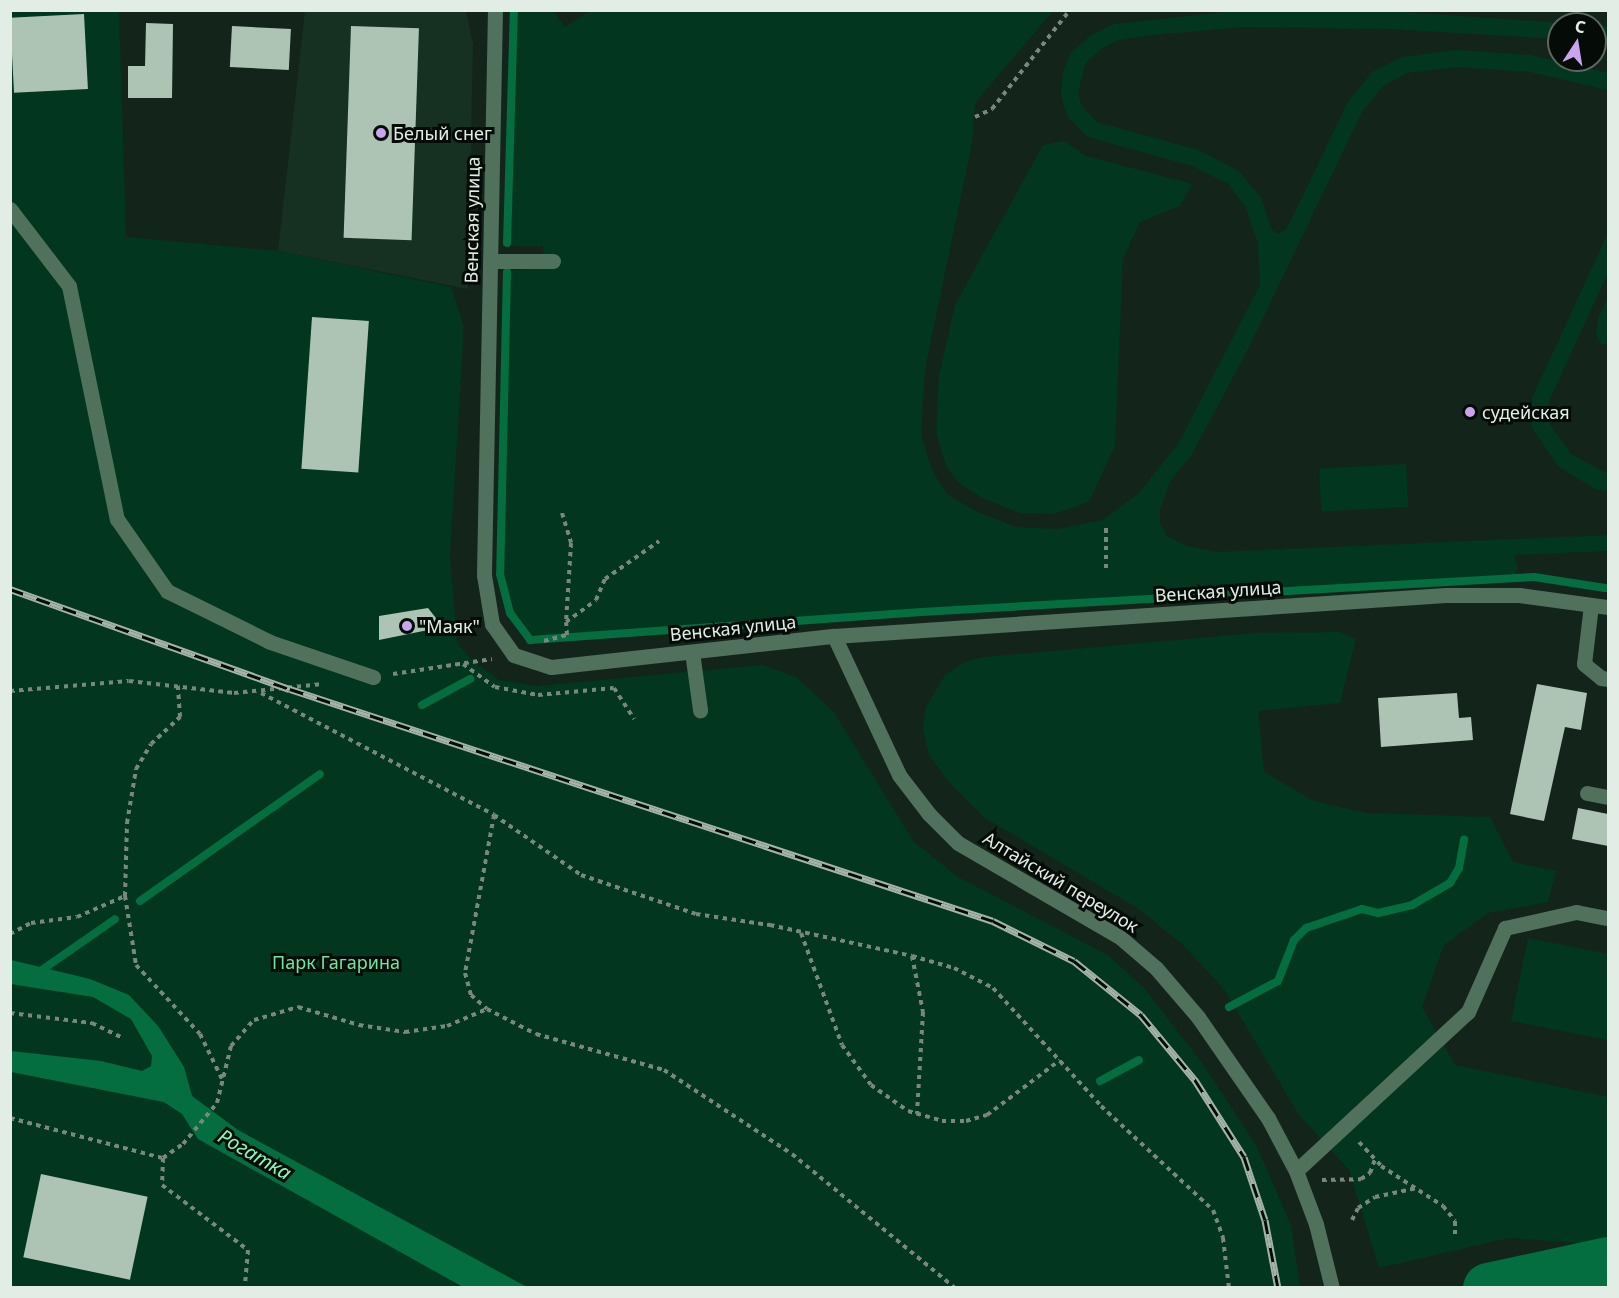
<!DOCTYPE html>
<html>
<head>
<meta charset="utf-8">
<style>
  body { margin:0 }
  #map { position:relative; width:1619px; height:1298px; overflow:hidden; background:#13251a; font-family:"Noto Sans",sans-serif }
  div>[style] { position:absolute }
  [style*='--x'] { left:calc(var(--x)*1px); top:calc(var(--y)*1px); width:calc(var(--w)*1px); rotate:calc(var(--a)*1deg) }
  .built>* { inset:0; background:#163021 }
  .green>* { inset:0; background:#02361e; transform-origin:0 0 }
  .round { border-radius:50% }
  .water>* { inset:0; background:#046e41 }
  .stream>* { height:8px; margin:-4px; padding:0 4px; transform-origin:4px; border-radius:4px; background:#046e41 }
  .river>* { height:51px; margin:-25.5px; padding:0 25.5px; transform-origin:25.5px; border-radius:25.5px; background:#046e41 }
  .building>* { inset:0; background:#adc4b5; transform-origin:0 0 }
  .path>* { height:4px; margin-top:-2px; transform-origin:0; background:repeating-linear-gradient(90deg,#79887e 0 4.5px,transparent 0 9px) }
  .service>* { height:15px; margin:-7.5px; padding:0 7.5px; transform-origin:7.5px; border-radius:7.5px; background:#50715c }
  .minor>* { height:15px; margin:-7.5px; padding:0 7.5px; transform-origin:7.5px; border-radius:7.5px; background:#50715c }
  .tertiary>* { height:15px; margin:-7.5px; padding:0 7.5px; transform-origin:7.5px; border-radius:7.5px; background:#50715c }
  .rail>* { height:7px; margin-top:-3.5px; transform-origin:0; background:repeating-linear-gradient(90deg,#050c08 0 14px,#a6b3aa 0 28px); box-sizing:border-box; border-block:2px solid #a6b3aa }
  .dots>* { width:16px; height:16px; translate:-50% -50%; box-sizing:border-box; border:3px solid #050c08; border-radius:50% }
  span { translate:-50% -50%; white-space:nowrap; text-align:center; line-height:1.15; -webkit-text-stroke:6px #050c08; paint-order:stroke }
  .poi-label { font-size:18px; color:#e2ede5 }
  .left { translate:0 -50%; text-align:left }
  .street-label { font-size:18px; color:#e2ede5 }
  .park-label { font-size:18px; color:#70e5a3 }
  .water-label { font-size:20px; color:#85fab7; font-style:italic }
  .frame { position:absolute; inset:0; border:12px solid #e2ede5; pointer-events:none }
  .north { position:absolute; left:1547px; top:12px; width:60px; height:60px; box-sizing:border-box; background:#050c08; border:2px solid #5d6660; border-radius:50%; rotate:12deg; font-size:16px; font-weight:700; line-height:24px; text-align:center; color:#e2ede5 }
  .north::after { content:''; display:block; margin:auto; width:21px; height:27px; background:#c9a5ee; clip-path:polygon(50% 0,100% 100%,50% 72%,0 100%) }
</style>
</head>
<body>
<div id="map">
  <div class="built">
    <div style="clip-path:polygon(305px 11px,466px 11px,473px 44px,468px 289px,278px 251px)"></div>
  </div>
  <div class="green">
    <div style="clip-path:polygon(591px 10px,1053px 11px,975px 103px,972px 143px,925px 369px,921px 435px,932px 471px,948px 495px,977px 512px,1016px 527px,1056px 529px,1103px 520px,1139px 493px,1178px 444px,1260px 285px,1258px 243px,1245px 206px,1228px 184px,1192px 166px,1088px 137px,1067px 116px,1061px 95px,1063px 73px,1070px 54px,1091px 35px,1114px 24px,1236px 11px,1388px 11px,1578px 24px,1559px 24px,1559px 39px,1388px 29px,1244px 27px,1153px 35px,1119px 40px,1101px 49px,1085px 64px,1078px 93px,1082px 107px,1097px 122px,1198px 150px,1239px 171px,1261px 198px,1272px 230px,1279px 234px,1287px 228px,1348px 102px,1372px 72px,1402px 57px,1456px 50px,1531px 55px,1608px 73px,1608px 90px,1530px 72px,1457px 67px,1407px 73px,1383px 86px,1362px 112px,1249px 347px,1192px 454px,1170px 482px,1160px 510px,1160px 523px,1167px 536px,1187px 546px,1217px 552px,1608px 535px,1608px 551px,1514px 555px,1518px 569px,1509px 580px,922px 613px,565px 641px,531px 634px,514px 611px,503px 574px,501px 538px,506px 271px,544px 267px,543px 246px,507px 246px,515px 17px,516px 11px,553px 11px,565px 27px)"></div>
    <div style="clip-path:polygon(10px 11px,119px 11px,126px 237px,278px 251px,451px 287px,464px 327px,450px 556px,457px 643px,474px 662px,499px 680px,537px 686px,762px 665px,796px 677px,833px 711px,914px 842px,958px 877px,1108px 955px,1145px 989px,1202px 1063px,1256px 1145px,1291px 1225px,1300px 1287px,11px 1287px)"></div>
    <div class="round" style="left:1594px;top:25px;width:16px;height:16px"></div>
    <div style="clip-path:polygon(1064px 141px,1086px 156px,1193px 184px,1180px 206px,1140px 222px,1123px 259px,1115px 446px,1089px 502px,1054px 514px,1020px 513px,984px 499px,958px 482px,946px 466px,936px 432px,939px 376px,955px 305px,1043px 145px)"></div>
    <div style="clip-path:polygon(1608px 233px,1608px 273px,1549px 401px,1549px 423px,1571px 454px,1608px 474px,1608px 491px,1595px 489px,1558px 466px,1532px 428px,1532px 398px)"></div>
    <div style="clip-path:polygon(1608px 298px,1608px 344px,1601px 344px,1596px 334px,1598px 317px)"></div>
    <div style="left:1406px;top:464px;width:43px;height:87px;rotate:87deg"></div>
    <div style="clip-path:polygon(1340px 632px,1356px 639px,1340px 703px,1258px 711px,1264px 772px,1314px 801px,1366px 813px,1490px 817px,1513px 862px,1556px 871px,1548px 902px,1488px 913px,1444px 945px,1422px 1007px,1455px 1065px,1608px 1097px,1608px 1245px,1509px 1238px,1379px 1268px,1349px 1170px,1299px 1115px,1224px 989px,1182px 944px,1139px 909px,985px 818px,948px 781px,929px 755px,923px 729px,926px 707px,945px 675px,964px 662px,984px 657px,1255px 633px)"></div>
    <div style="clip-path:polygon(1528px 938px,1608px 954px,1608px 1040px,1511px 1021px)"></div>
    <div style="clip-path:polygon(1608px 1277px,1608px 1287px,1575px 1287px)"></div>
  </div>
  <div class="water">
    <div style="clip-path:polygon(11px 960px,90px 979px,129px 995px,158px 1026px,184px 1067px,192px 1096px,238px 1130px,527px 1287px,463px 1287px,198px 1139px,182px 1114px,164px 1102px,11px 1072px,11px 1051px,101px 1061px,142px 1071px,151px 1066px,152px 1056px,131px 1019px,93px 997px,11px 984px)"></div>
  </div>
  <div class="stream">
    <div style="--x:507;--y:243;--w:233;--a:-88.3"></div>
    <div style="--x:507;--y:272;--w:302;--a:91.3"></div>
    <div style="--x:500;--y:574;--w:40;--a:75.6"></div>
    <div style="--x:510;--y:613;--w:34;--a:53"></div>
    <div style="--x:530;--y:640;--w:392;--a:-4.1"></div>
    <div style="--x:921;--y:612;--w:614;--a:-3.27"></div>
    <div style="--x:1534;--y:577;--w:72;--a:8.8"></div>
    <div style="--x:422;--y:705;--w:55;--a:-28.4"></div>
    <div style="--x:140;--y:901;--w:220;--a:-35.2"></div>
    <div style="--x:36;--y:974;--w:96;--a:-34.8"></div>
    <div style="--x:1229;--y:1007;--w:55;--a:-28"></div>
    <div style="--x:1278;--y:981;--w:44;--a:-68.7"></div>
    <div style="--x:1294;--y:940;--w:17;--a:-45"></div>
    <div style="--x:1306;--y:928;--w:59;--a:-18.7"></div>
    <div style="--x:1362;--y:909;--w:16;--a:14"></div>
    <div style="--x:1378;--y:913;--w:35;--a:-13"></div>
    <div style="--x:1412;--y:905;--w:44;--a:-30.1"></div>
    <div style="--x:1450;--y:883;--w:17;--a:-59"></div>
    <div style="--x:1459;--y:868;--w:29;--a:-80"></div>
    <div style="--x:1100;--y:1081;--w:44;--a:-28.3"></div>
  </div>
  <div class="river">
    <div style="--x:1488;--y:1288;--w:123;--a:-12.2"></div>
  </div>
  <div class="building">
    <div style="left:84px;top:14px;width:75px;height:74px;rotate:87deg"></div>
    <div style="clip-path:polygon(146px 23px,173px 24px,172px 98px,128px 98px,128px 66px,145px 66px)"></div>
    <div style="left:232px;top:26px;width:59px;height:41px;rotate:3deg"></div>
    <div style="left:351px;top:26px;width:68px;height:212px;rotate:2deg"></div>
    <div style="left:312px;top:317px;width:57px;height:152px;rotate:4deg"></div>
    <div style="clip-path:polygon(428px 608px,443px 627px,379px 640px,379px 616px)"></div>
    <div style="clip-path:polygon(1537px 684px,1587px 693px,1581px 730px,1565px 727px,1544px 821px,1510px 814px)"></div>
    <div style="clip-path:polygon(1457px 693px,1459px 718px,1471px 717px,1473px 740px,1381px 747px,1378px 698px)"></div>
    <div style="clip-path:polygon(1578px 808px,1608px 814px,1608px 846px,1572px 839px)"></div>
    <div style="left:41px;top:1174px;width:109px;height:85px;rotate:12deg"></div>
  </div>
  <div class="path">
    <div style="--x:975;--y:117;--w:19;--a:-25"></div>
    <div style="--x:992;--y:109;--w:126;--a:-51.8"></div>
    <div style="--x:562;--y:513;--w:31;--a:73"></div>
    <div style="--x:571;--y:543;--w:79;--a:93.6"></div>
    <div style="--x:1106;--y:528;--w:43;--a:90"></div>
    <div style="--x:544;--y:641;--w:24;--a:-15"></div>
    <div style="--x:567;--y:635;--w:13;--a:-94"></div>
    <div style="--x:566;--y:622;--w:37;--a:-36"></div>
    <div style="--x:596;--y:600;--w:23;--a:-67"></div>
    <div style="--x:605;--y:579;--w:66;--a:-35.1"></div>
    <div style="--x:463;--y:664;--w:39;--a:36"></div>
    <div style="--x:495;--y:687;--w:44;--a:10.5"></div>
    <div style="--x:538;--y:695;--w:76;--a:-5.3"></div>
    <div style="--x:614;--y:688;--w:37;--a:57"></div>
    <div style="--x:393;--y:674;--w:100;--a:-8.6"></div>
    <div style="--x:10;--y:691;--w:119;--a:-4.8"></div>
    <div style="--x:129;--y:681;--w:106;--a:6.5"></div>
    <div style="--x:234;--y:693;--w:89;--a:-5.8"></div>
    <div style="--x:261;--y:693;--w:263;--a:27.6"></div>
    <div style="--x:494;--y:815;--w:161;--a:100.4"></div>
    <div style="--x:465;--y:973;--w:23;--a:75"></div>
    <div style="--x:471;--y:995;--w:21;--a:41"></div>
    <div style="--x:487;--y:1009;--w:55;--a:27"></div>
    <div style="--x:536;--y:1034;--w:133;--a:15.7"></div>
    <div style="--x:664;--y:1070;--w:153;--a:33.3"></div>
    <div style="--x:792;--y:1154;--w:211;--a:39.4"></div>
    <div style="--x:494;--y:815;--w:106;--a:34.6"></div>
    <div style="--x:581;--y:875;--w:121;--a:18.7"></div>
    <div style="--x:696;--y:914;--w:75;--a:8.5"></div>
    <div style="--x:770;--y:925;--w:145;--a:12.3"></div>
    <div style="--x:912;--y:956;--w:44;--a:15.9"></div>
    <div style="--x:954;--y:968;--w:44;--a:27.1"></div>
    <div style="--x:993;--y:988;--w:160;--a:47.5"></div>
    <div style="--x:1101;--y:1106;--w:153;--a:42.9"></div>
    <div style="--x:1213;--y:1210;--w:30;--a:70"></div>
    <div style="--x:1223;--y:1238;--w:50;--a:83.2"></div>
    <div style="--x:125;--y:896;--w:70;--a:80.9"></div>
    <div style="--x:136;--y:965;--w:94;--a:47.2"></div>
    <div style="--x:200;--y:1034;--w:50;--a:63.9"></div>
    <div style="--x:801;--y:933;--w:119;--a:69.9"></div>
    <div style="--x:842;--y:1045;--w:49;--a:54.1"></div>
    <div style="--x:871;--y:1085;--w:45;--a:35.1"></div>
    <div style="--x:908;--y:1111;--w:35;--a:16"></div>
    <div style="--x:942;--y:1121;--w:24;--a:0"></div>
    <div style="--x:966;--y:1121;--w:22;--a:-16"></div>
    <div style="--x:987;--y:1115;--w:91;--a:-37"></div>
    <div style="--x:10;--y:934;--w:24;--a:-28"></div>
    <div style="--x:31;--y:923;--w:46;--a:-7.4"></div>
    <div style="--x:77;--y:917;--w:52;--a:-23.6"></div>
    <div style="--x:125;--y:896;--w:73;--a:-88.4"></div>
    <div style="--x:127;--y:823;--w:55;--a:-80.5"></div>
    <div style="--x:136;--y:769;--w:29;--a:-59"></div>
    <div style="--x:151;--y:744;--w:40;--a:-43"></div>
    <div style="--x:180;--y:717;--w:32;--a:-94"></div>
    <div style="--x:912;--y:956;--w:57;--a:78.9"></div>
    <div style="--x:923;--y:1012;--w:102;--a:93.4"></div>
    <div style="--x:10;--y:1013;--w:83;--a:7"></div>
    <div style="--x:92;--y:1023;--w:34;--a:26"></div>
    <div style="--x:10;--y:1118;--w:158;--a:14.7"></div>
    <div style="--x:163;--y:1158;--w:27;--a:92"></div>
    <div style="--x:162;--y:1185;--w:108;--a:37.1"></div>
    <div style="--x:248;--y:1250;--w:38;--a:95"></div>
    <div style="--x:1359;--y:1142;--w:33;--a:47"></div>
    <div style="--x:1381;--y:1166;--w:74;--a:32.8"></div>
    <div style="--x:1443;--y:1206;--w:19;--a:51"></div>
    <div style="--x:1455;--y:1221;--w:13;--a:90"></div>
    <div style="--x:163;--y:1158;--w:24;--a:-35"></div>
    <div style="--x:183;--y:1144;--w:53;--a:-50.3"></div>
    <div style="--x:217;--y:1103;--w:59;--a:-76.2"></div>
    <div style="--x:231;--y:1046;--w:35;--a:-49"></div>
    <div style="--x:254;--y:1020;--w:46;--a:-16.5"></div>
    <div style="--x:298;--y:1007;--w:64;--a:16.4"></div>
    <div style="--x:359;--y:1025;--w:47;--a:8.7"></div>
    <div style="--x:405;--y:1032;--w:42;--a:-8.1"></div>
    <div style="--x:447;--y:1026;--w:43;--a:-23"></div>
    <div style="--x:1322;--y:1180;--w:39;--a:-1"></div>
    <div style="--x:1361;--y:1179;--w:11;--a:-34"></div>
    <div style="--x:1370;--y:1173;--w:15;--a:-70"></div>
    <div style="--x:1352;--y:1220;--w:13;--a:-63"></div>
    <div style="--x:1358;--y:1208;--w:20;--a:-33"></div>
    <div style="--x:1375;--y:1197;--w:43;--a:-12.1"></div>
  </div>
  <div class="service">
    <div style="--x:10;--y:209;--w:97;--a:52.5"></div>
    <div style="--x:69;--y:286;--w:238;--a:78.4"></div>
    <div style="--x:117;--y:519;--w:88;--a:55.2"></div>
    <div style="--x:167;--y:591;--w:115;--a:26.3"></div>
    <div style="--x:270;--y:642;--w:109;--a:18.8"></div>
    <div style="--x:491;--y:261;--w:62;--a:0"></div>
    <div style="--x:1591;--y:605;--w:59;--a:96.8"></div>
    <div style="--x:1584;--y:664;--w:22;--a:39"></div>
    <div style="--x:1601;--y:678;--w:7;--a:8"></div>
    <div style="--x:692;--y:652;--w:59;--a:82.1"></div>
    <div style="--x:1587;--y:793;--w:21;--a:11"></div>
    <div style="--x:1296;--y:1171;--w:234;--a:-42.8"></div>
    <div style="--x:1468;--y:1012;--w:92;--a:-66.2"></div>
    <div style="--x:1505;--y:928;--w:73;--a:-12.7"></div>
    <div style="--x:1576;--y:912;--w:33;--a:11"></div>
  </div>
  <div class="minor">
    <div style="--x:834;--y:636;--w:613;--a:-3.83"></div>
    <div style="--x:1446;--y:595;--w:73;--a:0"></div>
    <div style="--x:1519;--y:595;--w:90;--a:7.7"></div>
  </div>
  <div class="tertiary">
    <div style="--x:495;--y:10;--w:565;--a:91.12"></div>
    <div style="--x:484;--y:575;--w:50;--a:80.7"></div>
    <div style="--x:492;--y:624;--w:38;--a:55"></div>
    <div style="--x:514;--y:655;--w:39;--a:18"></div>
    <div style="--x:551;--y:667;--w:285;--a:-6.3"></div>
    <div style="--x:834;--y:636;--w:153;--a:64.9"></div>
    <div style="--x:899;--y:775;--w:49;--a:52.4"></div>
    <div style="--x:929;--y:814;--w:41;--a:45"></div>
    <div style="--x:958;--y:843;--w:189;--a:30.2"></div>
    <div style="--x:1121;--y:938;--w:46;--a:40.6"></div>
    <div style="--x:1156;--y:968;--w:65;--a:49.4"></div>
    <div style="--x:1198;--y:1017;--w:123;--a:55.3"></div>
    <div style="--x:1268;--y:1118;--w:60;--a:62.2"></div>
    <div style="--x:1296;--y:1171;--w:57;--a:69.3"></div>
    <div style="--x:1316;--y:1224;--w:66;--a:76"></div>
  </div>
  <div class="rail">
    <div style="--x:10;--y:589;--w:297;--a:19.7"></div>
    <div style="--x:290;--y:689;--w:740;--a:18.26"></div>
    <div style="--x:993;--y:921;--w:90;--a:26.3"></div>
    <div style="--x:1074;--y:961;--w:86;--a:38.9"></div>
    <div style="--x:1141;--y:1015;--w:85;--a:50.3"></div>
    <div style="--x:1195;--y:1080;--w:91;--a:57.5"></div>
    <div style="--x:1244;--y:1157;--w:66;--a:71.6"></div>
    <div style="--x:1265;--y:1220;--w:69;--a:79.2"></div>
  </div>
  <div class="dots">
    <div style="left:381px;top:133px;background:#c9a5ee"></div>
    <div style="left:1470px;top:412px;background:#c9a5ee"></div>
    <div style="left:407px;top:626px;background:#c9a5ee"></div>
  </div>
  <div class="poi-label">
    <span class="left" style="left:393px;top:133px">Белый снег</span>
    <span class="left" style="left:1482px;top:412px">судейская</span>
    <span class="left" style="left:419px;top:626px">"Маяк"</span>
  </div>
  <div class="street-label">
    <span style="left:472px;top:220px;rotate:-89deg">Венская улица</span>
    <span style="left:1218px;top:591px;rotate:-4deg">Венская улица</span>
    <span style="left:733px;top:628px;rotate:-6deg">Венская улица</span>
    <span style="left:1061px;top:882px;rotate:31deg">Алтайский переулок</span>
  </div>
  <div class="park-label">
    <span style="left:336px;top:962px">Парк Гагарина</span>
  </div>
  <div class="water-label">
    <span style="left:255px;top:1154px;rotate:30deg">Рогатка</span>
  </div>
  <div class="frame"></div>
  <div class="north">С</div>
</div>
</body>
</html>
